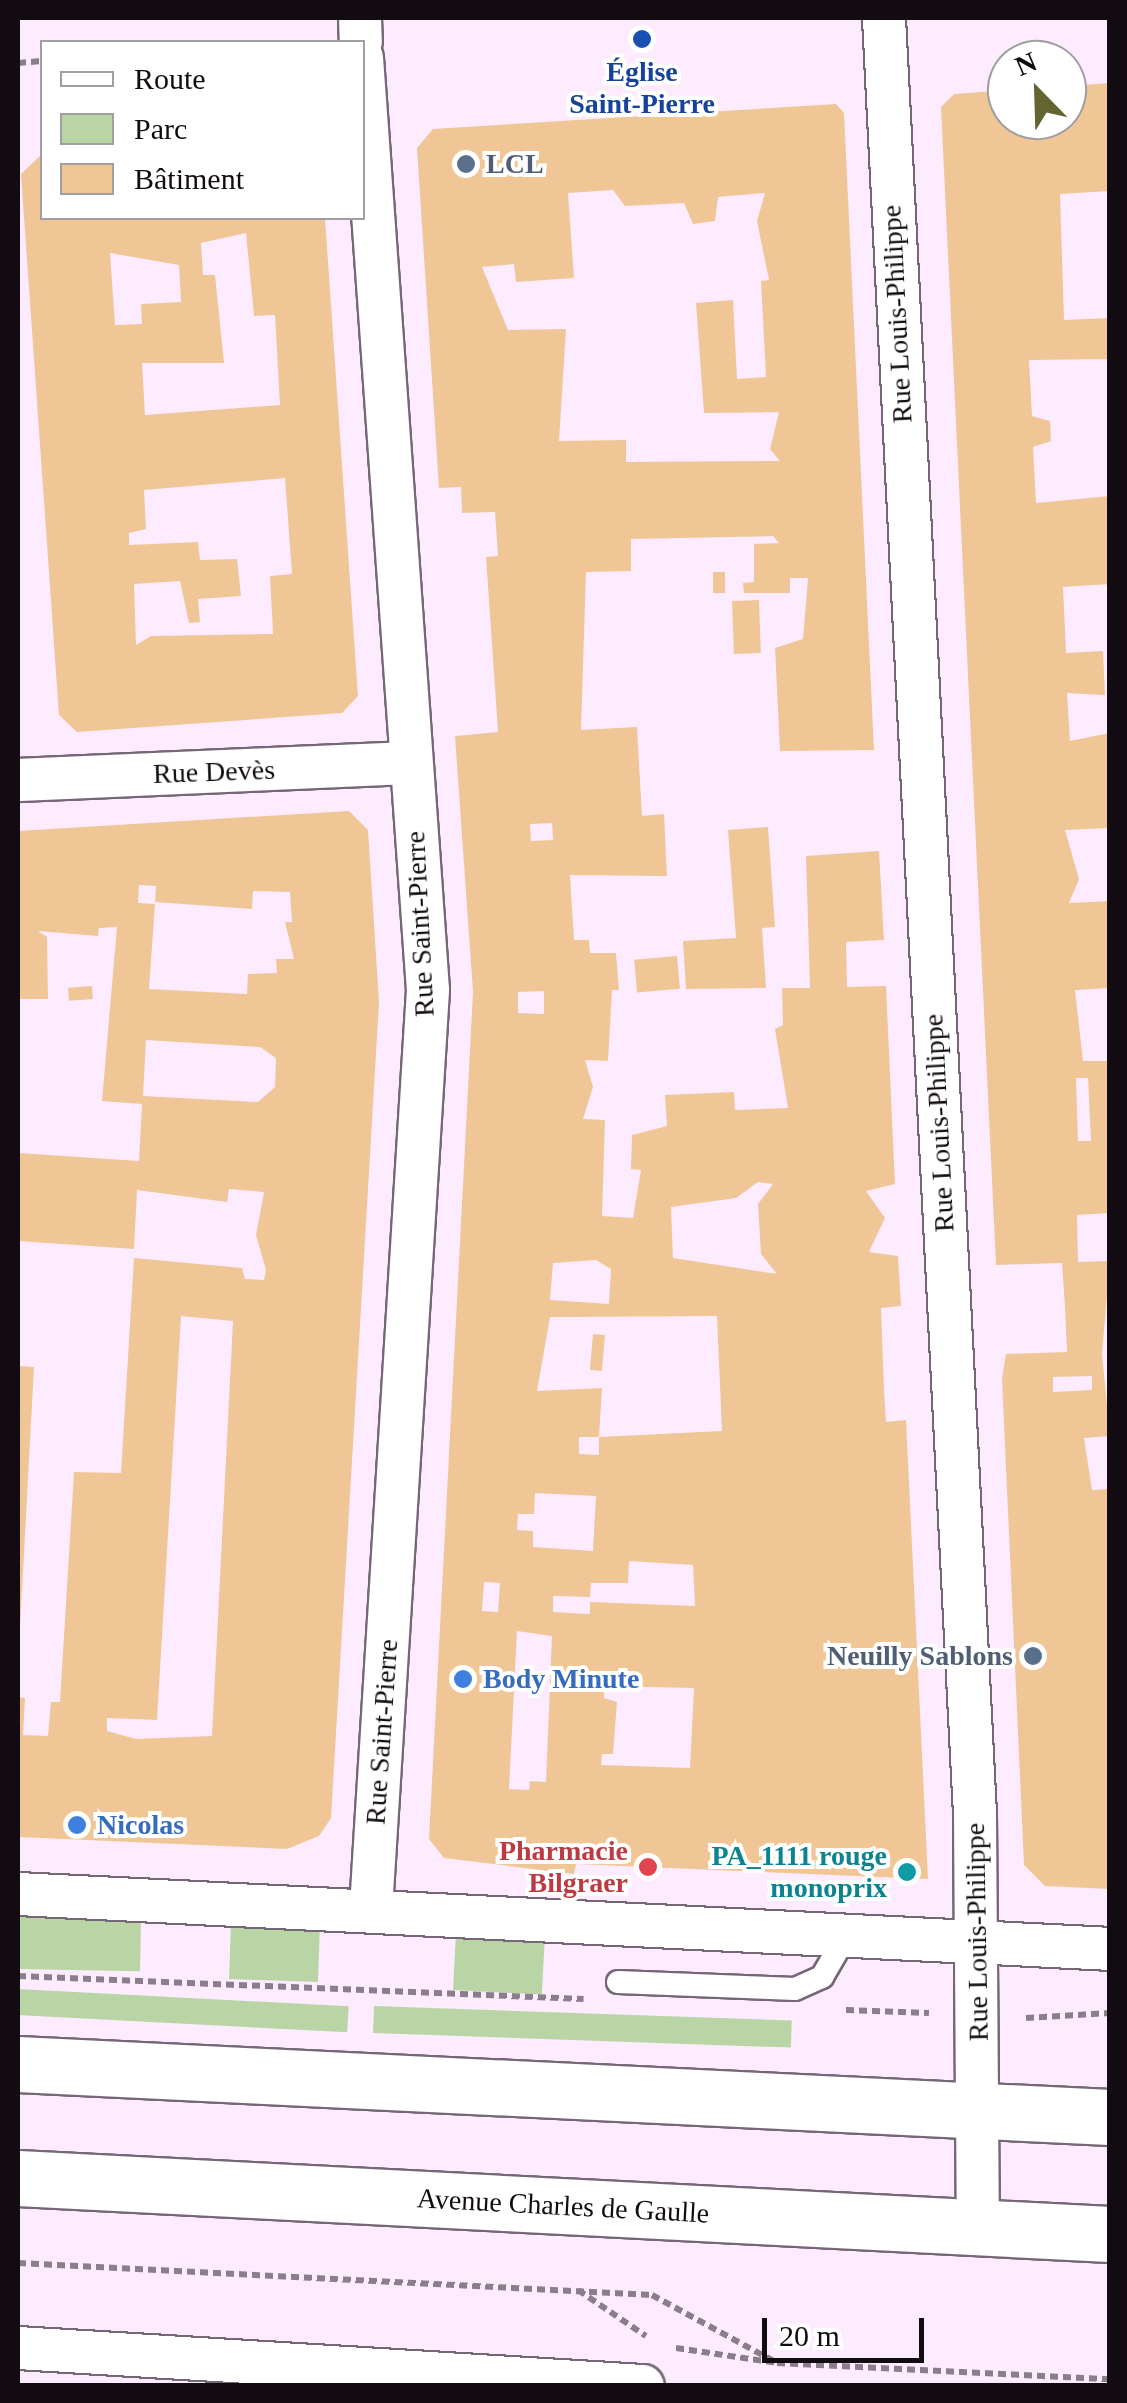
<!DOCTYPE html>
<html>
<head>
<meta charset="utf-8">
<style>
  body { margin:0 }
  #map { position:relative; width:1127px; height:2403px; overflow:hidden; background:#fdebff; font-family:Georgia,serif }
  div>[style] { position:absolute }
  [style*='--x'] { left:calc(var(--x)*1px); top:calc(var(--y)*1px); width:calc(var(--w)*1px); rotate:calc(var(--a)*1deg) }
  .green>* { inset:0; background:#b9d5a6; transform-origin:0 0 }
  .building>* { inset:0; background:#f1c696; transform-origin:0 0 }
  .path>* { height:6px; margin-top:-3px; transform-origin:0; background:repeating-linear-gradient(90deg,#8a7e8b 0 8px,transparent 0 13px) }
  .roads { filter:drop-shadow(2px 0 #766777) drop-shadow(-2px 0 #766777) drop-shadow(0 2px #766777) drop-shadow(0 -2px #766777) }
  .lane>* { height:22px; margin:-11px; padding:0 11px; transform-origin:11px; border-radius:11px; background:#fff }
  .street>* { height:42px; margin:-21px; padding:0 21px; transform-origin:21px; border-radius:21px; background:#fff }
  .primary>* { height:55px; margin:-27.5px; padding:0 27.5px; transform-origin:27.5px; border-radius:27.5px; background:#fff }
  .dots>* { width:28px; height:28px; translate:-50% -50%; box-sizing:border-box; border:5px solid #fff; border-radius:50% }
  span { translate:-50% -50%; white-space:nowrap; text-align:center; line-height:1.15; -webkit-text-stroke:8px #fff; paint-order:stroke }
  .transit-label { font-size:28px; color:#164399; font-weight:700 }
  .service-label { font-size:28px; color:#4e5e75; font-weight:700 }
  .left { translate:0 -50%; text-align:left }
  .right { translate:-100% -50%; text-align:right }
  .street-label { font-size:28px; color:#120c12 }
  .shop-label { font-size:28px; color:#366cbe; font-weight:700 }
  .health-label { font-size:28px; color:#be3a42; font-weight:700 }
  .culture-label { font-size:28px; color:#0d838f; font-weight:700 }
  .frame { position:absolute; inset:0; border:20px solid #120c12; pointer-events:none }
  .legend { position:absolute; left:40px; top:40px; width:325px; height:180px; box-sizing:border-box; background:#fff; border:2px solid #a09ea0; margin:0; padding:12px 18px; list-style:none; font-size:30px; color:#120c12 }
  .legend li { display:flex; align-items:center; gap:20px; height:50px }
  .legend b { width:50px; border:2px solid #a09ea0 }
  .north { position:absolute; left:987px; top:40px; width:100px; height:100px; box-sizing:border-box; background:#fff; border:2px solid #a09ea0; border-radius:50%; rotate:337deg; font-size:28px; font-weight:700; line-height:40px; text-align:center; color:#120c12 }
  .north::after { content:''; display:block; margin:auto; width:35px; height:45px; background:#646431; clip-path:polygon(50% 0,100% 100%,50% 72%,0 100%) }
  .scale { position:absolute; left:762px; top:2318px; width:162px; height:45px; box-sizing:border-box; border:5px solid #120c12; border-top:0; padding-left:12px; font-size:30px; line-height:35px; white-space:nowrap; color:#120c12; -webkit-text-stroke:8px #fff; paint-order:stroke }
</style>
</head>
<body>
<div id="map">
  <div class="green">
    <div style="left:18px;top:1914px;width:123px;height:55px;rotate:1deg"></div>
    <div style="left:231px;top:1922px;width:89px;height:57px;rotate:2deg"></div>
    <div style="left:456px;top:1932px;width:89px;height:58px;rotate:3deg"></div>
    <div style="left:18px;top:1989px;width:331px;height:26px;rotate:3deg"></div>
    <div style="left:374px;top:2006px;width:418px;height:27px;rotate:2deg"></div>
  </div>
  <div class="building">
    <div style="clip-path:polygon(evenodd,1110px 83px,1110px 191px,1060px 194px,1064px 320px,1110px 318px,1110px 359px,1029px 360px,1032px 416px,1050px 421px,1051px 441px,1033px 447px,1036px 503px,1110px 496px,1110px 584px,1063px 587px,1066px 653px,1103px 651px,1105px 695px,1067px 693px,1070px 741px,1110px 733px,1110px 828px,1065px 830px,1079px 879px,1069px 903px,1110px 901px,1110px 988px,1075px 990px,1083px 1061px,1110px 1061px,1110px 1213px,1077px 1215px,1078px 1262px,1110px 1261px,1102px 1354px,1110px 1436px,1084px 1438px,1092px 1490px,1110px 1489px,1110px 1889px,1045px 1886px,1024px 1865px,1002px 1379px,1006px 1354px,1067px 1352px,1065px 1307px,1062px 1263px,996px 1265px,941px 107px,954px 94px,1007px 90px,1007px 120px,1067px 120px,1067px 86px,1110px 83px,1076px 1078px,1088px 1078px,1091px 1141px,1078px 1141px,1076px 1078px,1110px 83px,1092px 1376px,1092px 1390px,1053px 1392px,1053px 1377px,1092px 1376px)"></div>
    <div style="clip-path:polygon(evenodd,836px 104px,844px 113px,874px 750px,780px 751px,775px 648px,803px 639px,808px 578px,790px 578px,790px 593px,744px 593px,743px 583px,754px 582px,754px 544px,779px 543px,773px 536px,631px 539px,631px 571px,586px 572px,581px 730px,637px 727px,642px 816px,664px 814px,667px 876px,570px 875px,574px 940px,589px 940px,590px 953px,616px 953px,619px 990px,612px 990px,608px 1061px,585px 1060px,593px 1087px,583px 1119px,605px 1120px,602px 1216px,633px 1218px,641px 1170px,631px 1169px,632px 1135px,667px 1126px,665px 1095px,734px 1092px,735px 1110px,788px 1108px,775px 1029px,783px 1025px,782px 988px,810px 988px,806px 856px,879px 851px,884px 940px,846px 942px,847px 987px,886px 986px,895px 1184px,866px 1191px,885px 1218px,869px 1252px,898px 1256px,901px 1306px,881px 1308px,884px 1390px,886px 1422px,906px 1420px,928px 1879px,576px 1864px,574px 1874px,444px 1858px,429px 1839px,473px 992px,455px 736px,498px 732px,486px 557px,498px 556px,495px 512px,462px 513px,461px 487px,439px 488px,417px 148px,433px 129px,836px 104px,613px 190px,625px 206px,684px 203px,693px 224px,715px 221px,718px 197px,765px 193px,757px 221px,769px 280px,761px 281px,766px 377px,737px 379px,733px 300px,696px 303px,704px 413px,779px 412px,770px 449px,780px 461px,626px 462px,626px 440px,559px 441px,566px 329px,508px 330px,482px 267px,514px 264px,516px 282px,574px 278px,568px 193px,613px 190px,836px 104px,552px 823px,553px 840px,531px 841px,530px 824px,552px 823px,836px 104px,544px 991px,544px 1014px,518px 1013px,518px 992px,544px 991px,836px 104px,758px 1182px,773px 1184px,758px 1204px,761px 1254px,777px 1274px,673px 1258px,671px 1207px,736px 1198px,758px 1182px,836px 104px,596px 1260px,611px 1269px,609px 1304px,550px 1300px,553px 1263px,596px 1260px,836px 104px,717px 1316px,722px 1431px,599px 1437px,599px 1455px,579px 1454px,579px 1437px,599px 1437px,602px 1388px,537px 1391px,550px 1317px,717px 1316px,836px 104px,535px 1493px,596px 1496px,593px 1551px,533px 1547px,533px 1531px,517px 1530px,518px 1514px,534px 1514px,535px 1493px,836px 104px,629px 1561px,693px 1565px,695px 1606px,590px 1602px,590px 1614px,553px 1612px,553px 1596px,590px 1597px,591px 1583px,628px 1583px,629px 1561px,836px 104px,484px 1582px,500px 1583px,498px 1612px,482px 1611px,484px 1582px,836px 104px,517px 1631px,552px 1636px,546px 1782px,530px 1781px,529px 1790px,509px 1789px,517px 1631px,836px 104px,604px 1686px,694px 1688px,690px 1768px,601px 1765px,602px 1754px,613px 1754px,617px 1702px,604px 1698px,604px 1686px)"></div>
    <div style="clip-path:polygon(evenodd,42px 154px,42px 218px,325px 218px,358px 696px,342px 713px,77px 732px,59px 715px,21px 174px,42px 154px,246px 233px,254px 316px,275px 315px,280px 405px,145px 415px,142px 363px,224px 363px,215px 275px,203px 275px,201px 243px,246px 233px,42px 154px,110px 253px,179px 265px,181px 302px,141px 304px,142px 324px,115px 325px,110px 253px,42px 154px,285px 478px,292px 574px,270px 576px,273px 634px,151px 636px,136px 645px,134px 584px,180px 581px,189px 623px,200px 622px,198px 599px,241px 596px,237px 559px,200px 560px,198px 542px,129px 545px,129px 533px,146px 529px,144px 490px,285px 478px)"></div>
    <div style="left:713px;top:572px;width:12px;height:21px"></div>
    <div style="left:759px;top:600px;width:53px;height:27px;rotate:88deg"></div>
    <div style="clip-path:polygon(evenodd,349px 811px,368px 830px,379px 1002px,331px 1818px,319px 1836px,287px 1849px,18px 1837px,18px 1697px,25px 1698px,23px 1735px,48px 1736px,51px 1702px,60px 1702px,74px 1472px,121px 1473px,134px 1258px,242px 1268px,245px 1279px,264px 1280px,266px 1270px,256px 1235px,264px 1192px,229px 1189px,227px 1202px,137px 1190px,134px 1249px,18px 1241px,18px 1153px,139px 1161px,142px 1104px,102px 1101px,117px 927px,99px 928px,98px 936px,38px 931px,47px 937px,48px 999px,18px 999px,18px 831px,349px 811px,139px 885px,156px 886px,155px 902px,252px 909px,253px 891px,290px 892px,292px 922px,285px 922px,294px 959px,276px 959px,277px 973px,248px 974px,247px 994px,149px 989px,155px 904px,138px 903px,139px 885px,349px 811px,146px 1040px,260px 1047px,276px 1058px,275px 1087px,258px 1102px,143px 1096px,146px 1040px,349px 811px,181px 1316px,233px 1321px,212px 1736px,136px 1739px,107px 1731px,107px 1718px,157px 1720px,181px 1316px)"></div>
    <div style="clip-path:polygon(768px 827px,775px 927px,762px 928px,766px 988px,686px 989px,683px 941px,736px 938px,728px 830px)"></div>
    <div style="left:677px;top:956px;width:33px;height:43px;rotate:85deg"></div>
    <div style="left:92px;top:986px;width:13px;height:24px;rotate:86deg"></div>
    <div style="left:593px;top:1334px;width:12px;height:36px;rotate:5deg"></div>
    <div style="clip-path:polygon(18px 1366px,34px 1367px,20px 1628px,18px 1628px)"></div>
  </div>
  <div class="path">
    <div style="--x:18;--y:63;--w:24;--a:-5"></div>
    <div style="--x:18;--y:1976;--w:566;--a:2.33"></div>
    <div style="--x:846;--y:2010;--w:83;--a:2.1"></div>
    <div style="--x:1026;--y:2018;--w:84;--a:-3.4"></div>
    <div style="--x:1109;--y:2025;--w:1;--a:0"></div>
    <div style="--x:18;--y:2263;--w:635;--a:2.89"></div>
    <div style="--x:652;--y:2295;--w:142;--a:28.5"></div>
    <div style="--x:578;--y:2290;--w:82;--a:34.1"></div>
    <div style="--x:676;--y:2348;--w:102;--a:8.4"></div>
    <div style="--x:777;--y:2363;--w:333;--a:2.8"></div>
  </div>
  <div class="roads">
    <div class="lane">
      <div style="--x:618;--y:1982;--w:177;--a:2.3"></div>
      <div style="--x:795;--y:1989;--w:30;--a:-24"></div>
      <div style="--x:822;--y:1977;--w:44;--a:-59.9"></div>
    </div>
    <div class="street">
      <div style="--x:360;--y:18;--w:24;--a:88"></div>
      <div style="--x:884;--y:18;--w:1799;--a:87.1"></div>
      <div style="--x:975;--y:1815;--w:414;--a:89.6"></div>
      <div style="--x:362;--y:58;--w:934;--a:85.95"></div>
      <div style="--x:428;--y:990;--w:921;--a:93.55"></div>
      <div style="--x:18;--y:780;--w:393;--a:-2.5"></div>
      <div style="--x:18;--y:1894;--w:1093;--a:2.88"></div>
      <div style="--x:18;--y:2348;--w:626;--a:3.48"></div>
    </div>
    <div class="primary">
      <div style="--x:18;--y:2064;--w:1093;--a:2.78"></div>
      <div style="--x:18;--y:2178;--w:1093;--a:2.94"></div>
    </div>
  </div>
  <div class="dots">
    <div style="left:642px;top:39px;background:#1a4fb4"></div>
    <div style="left:466px;top:164px;background:#5c6f8a"></div>
    <div style="left:1033px;top:1656px;background:#5c6f8a"></div>
    <div style="left:463px;top:1679px;background:#3f7fe0"></div>
    <div style="left:77px;top:1825px;background:#3f7fe0"></div>
    <div style="left:648px;top:1867px;background:#e0444e"></div>
    <div style="left:907px;top:1872px;background:#0f9aa8"></div>
  </div>
  <div class="transit-label">
    <span style="left:642px;top:88px">Église<br>Saint-Pierre</span>
  </div>
  <div class="service-label">
    <span class="left" style="left:486px;top:164px">LCL</span>
    <span class="right" style="left:1013px;top:1656px">Neuilly Sablons</span>
  </div>
  <div class="street-label">
    <span style="left:897px;top:314px;rotate:-93deg">Rue Louis-Philippe</span>
    <span style="left:214px;top:772px;rotate:-2deg">Rue Devès</span>
    <span style="left:420px;top:924px;rotate:-93deg">Rue Saint-Pierre</span>
    <span style="left:939px;top:1123px;rotate:-93deg">Rue Louis-Philippe</span>
    <span style="left:382px;top:1732px;rotate:-86deg">Rue Saint-Pierre</span>
    <span style="left:977px;top:1932px;rotate:-91deg">Rue Louis-Philippe</span>
    <span style="left:563px;top:2206px;rotate:3deg">Avenue Charles de Gaulle</span>
  </div>
  <div class="shop-label">
    <span class="left" style="left:483px;top:1679px">Body Minute</span>
    <span class="left" style="left:97px;top:1825px">Nicolas</span>
  </div>
  <div class="health-label">
    <span class="right" style="left:628px;top:1867px">Pharmacie<br>Bilgraer</span>
  </div>
  <div class="culture-label">
    <span class="right" style="left:887px;top:1872px">PA_1111 rouge<br>monoprix</span>
  </div>
  <div class="frame"></div>
  <ul class="legend">
  <li><b style="height:12px;background:#fff"></b>Route</li>
  <li><b style="height:28px;background:#b9d5a6"></b>Parc</li>
  <li><b style="height:28px;background:#f1c696"></b>Bâtiment</li>
  </ul>
  <div class="north">N</div>
  <div class="scale">20 m</div>
</div>
</body>
</html>
